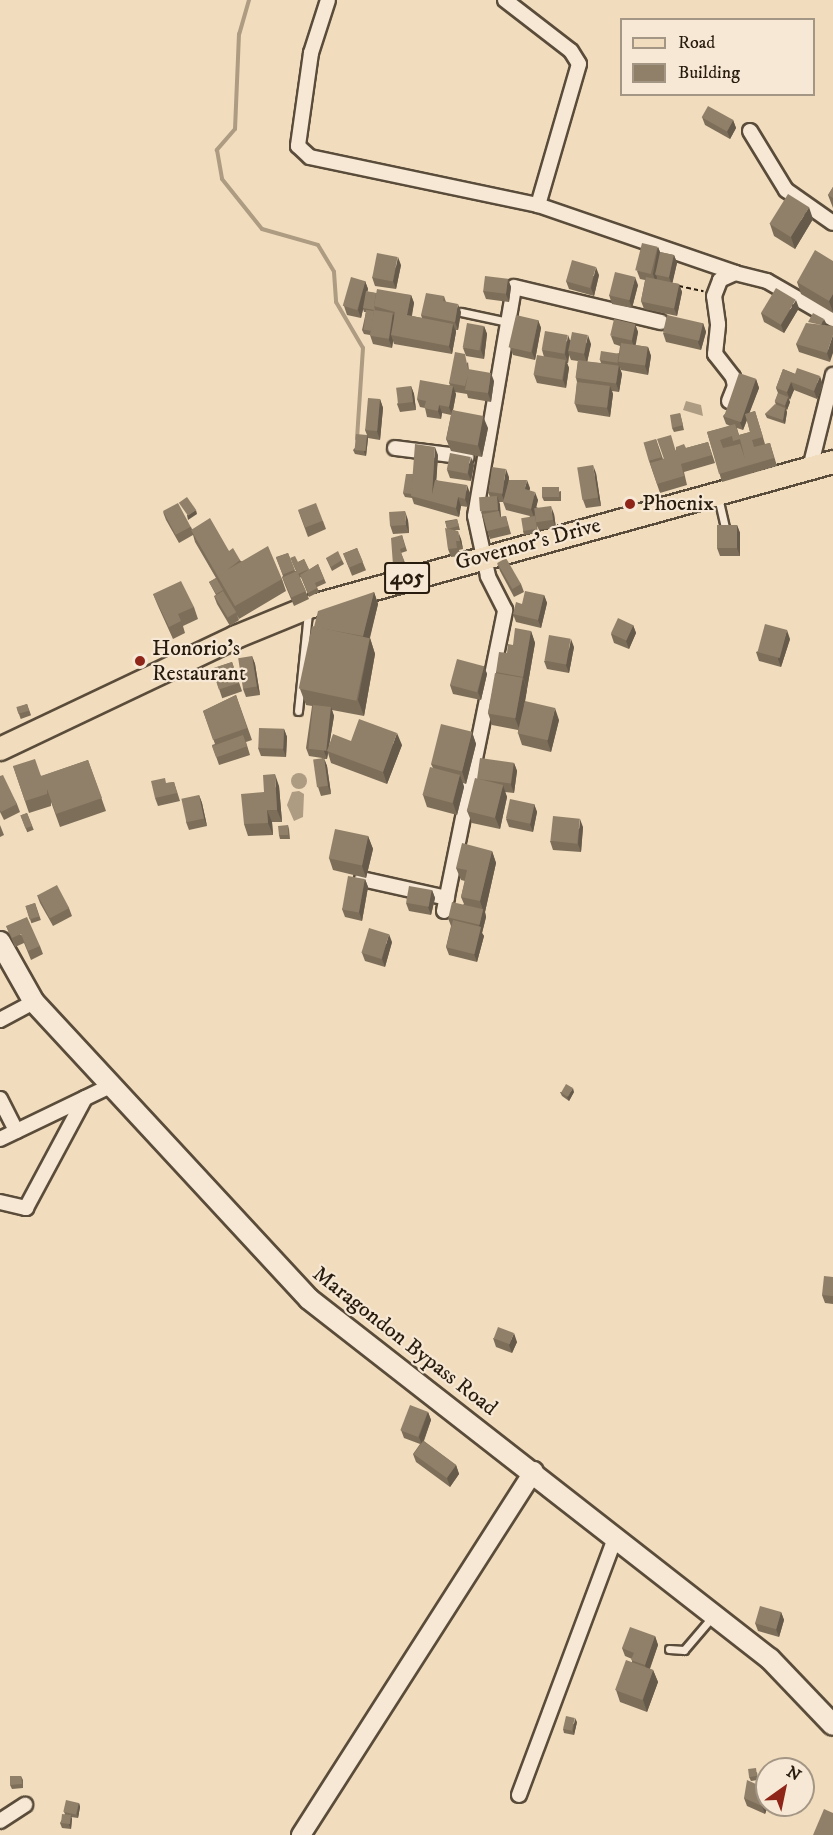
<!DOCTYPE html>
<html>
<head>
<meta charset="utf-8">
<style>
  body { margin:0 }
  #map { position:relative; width:833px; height:1835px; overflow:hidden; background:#f1dcbd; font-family:"IM FELL DW Pica",serif }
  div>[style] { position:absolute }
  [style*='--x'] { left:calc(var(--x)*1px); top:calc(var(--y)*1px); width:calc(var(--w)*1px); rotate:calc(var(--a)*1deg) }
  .water>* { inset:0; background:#ad9b82 }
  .round { border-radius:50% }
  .stream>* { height:4px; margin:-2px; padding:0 2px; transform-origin:2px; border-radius:2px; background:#ad9b82 }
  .path>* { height:2px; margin-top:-1px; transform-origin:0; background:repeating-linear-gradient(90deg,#281c0e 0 4.5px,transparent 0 7.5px) }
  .roads { filter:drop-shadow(2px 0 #5a4c3a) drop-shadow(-2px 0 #5a4c3a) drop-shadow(0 2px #5a4c3a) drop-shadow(0 -2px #5a4c3a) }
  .service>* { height:7px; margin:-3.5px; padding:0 3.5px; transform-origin:3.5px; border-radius:3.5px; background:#f6e8d4 }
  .minor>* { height:14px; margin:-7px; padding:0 7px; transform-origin:7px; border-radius:7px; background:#f6e8d4 }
  .tertiary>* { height:18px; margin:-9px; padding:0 9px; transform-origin:9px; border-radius:9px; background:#f6e8d4 }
  .secondary>* { height:20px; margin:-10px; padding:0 10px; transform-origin:10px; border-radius:10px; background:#f6e8d4 }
  .primary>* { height:22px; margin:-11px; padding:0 11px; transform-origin:11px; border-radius:11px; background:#f1dcbd }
  .wall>* { inset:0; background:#7d6e5a; transform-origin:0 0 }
  .shaded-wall>* { inset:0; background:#665a4a }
  .building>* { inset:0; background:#918069; transform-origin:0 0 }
  .dots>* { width:16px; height:16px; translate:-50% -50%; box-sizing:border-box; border:3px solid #f6e8d4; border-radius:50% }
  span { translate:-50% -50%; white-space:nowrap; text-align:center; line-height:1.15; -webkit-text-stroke:4.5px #f6e8d4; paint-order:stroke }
  .shield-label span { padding:2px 4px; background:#f6e8d4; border:2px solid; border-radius:4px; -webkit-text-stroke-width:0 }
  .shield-label { font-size:21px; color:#281c0e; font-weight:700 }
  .poi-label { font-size:22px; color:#281c0e }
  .left { translate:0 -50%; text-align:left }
  .street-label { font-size:22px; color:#281c0e }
  .legend { position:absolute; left:620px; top:18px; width:195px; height:78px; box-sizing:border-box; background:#f6e8d4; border:2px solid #a49685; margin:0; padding:8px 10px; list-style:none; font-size:18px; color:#281c0e }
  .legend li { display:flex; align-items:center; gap:12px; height:30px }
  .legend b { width:30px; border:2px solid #a49685 }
  .north { position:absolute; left:755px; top:1757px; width:60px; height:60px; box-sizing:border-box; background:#f6e8d4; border:2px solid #a49685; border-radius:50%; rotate:33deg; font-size:16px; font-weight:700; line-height:24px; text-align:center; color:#281c0e }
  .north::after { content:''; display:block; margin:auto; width:21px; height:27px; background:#8f2418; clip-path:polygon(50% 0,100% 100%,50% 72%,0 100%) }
</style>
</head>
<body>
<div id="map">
  <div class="water">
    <div style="clip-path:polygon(686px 401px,701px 405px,703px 416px,683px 410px)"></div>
    <div class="round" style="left:291px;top:773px;width:16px;height:16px"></div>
    <div style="clip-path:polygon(299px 791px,304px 794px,303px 817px,294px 821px,287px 805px,292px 792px)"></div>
  </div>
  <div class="stream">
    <div style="--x:249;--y:0;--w:35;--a:106"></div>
    <div style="--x:239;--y:34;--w:95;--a:92.4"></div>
    <div style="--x:235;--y:129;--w:28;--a:131"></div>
    <div style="--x:217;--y:150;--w:29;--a:80"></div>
    <div style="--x:222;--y:179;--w:64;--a:51.3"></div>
    <div style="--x:262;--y:229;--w:58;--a:15.9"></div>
    <div style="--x:318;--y:245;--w:31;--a:59"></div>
    <div style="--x:334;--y:272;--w:30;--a:86"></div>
    <div style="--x:336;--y:302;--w:53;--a:59.6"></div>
    <div style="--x:363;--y:348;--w:91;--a:93.8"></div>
  </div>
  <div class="path">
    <div style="--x:679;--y:286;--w:25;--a:12"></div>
  </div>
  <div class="roads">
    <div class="service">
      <div style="--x:461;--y:312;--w:48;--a:12"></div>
      <div style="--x:718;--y:497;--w:35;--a:77"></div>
      <div style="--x:298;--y:711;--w:99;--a:-84.2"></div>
      <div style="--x:669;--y:1649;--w:15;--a:4"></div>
      <div style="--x:684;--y:1650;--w:45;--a:-49.5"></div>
    </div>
    <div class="minor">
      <div style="--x:328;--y:0;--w:56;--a:107.8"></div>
      <div style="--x:311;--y:53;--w:94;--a:98"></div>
      <div style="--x:298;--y:146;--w:16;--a:43"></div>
      <div style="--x:310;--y:157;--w:233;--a:11.9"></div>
      <div style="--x:538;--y:205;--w:208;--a:19"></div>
      <div style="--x:505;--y:0;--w:83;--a:37.7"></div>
      <div style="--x:571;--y:51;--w:15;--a:58"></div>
      <div style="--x:579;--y:64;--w:147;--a:106.2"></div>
      <div style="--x:750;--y:131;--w:69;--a:58.6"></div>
      <div style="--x:786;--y:190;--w:57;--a:35.1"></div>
      <div style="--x:729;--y:401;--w:16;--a:-68"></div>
      <div style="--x:735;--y:386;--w:9;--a:-103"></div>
      <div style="--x:733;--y:377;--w:29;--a:-128"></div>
      <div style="--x:715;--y:354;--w:30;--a:-84"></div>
      <div style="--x:718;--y:324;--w:28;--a:-98"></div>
      <div style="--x:714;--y:296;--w:17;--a:-69"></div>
      <div style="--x:720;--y:280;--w:17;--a:-25"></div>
      <div style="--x:735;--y:273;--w:33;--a:14"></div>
      <div style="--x:767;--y:281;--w:76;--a:29.9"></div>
      <div style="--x:395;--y:448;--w:72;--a:7.2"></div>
      <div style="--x:810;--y:468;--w:96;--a:-76.1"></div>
      <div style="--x:362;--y:879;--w:87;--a:12.6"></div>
      <div style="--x:444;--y:911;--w:307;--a:-78.5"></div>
      <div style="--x:505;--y:610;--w:38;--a:-117"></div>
      <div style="--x:488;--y:576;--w:61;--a:-102.2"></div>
      <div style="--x:475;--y:516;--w:232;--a:-80.3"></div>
      <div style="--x:514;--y:287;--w:151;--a:13.4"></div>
      <div style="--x:0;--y:1020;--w:38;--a:-28"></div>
      <div style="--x:0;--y:1099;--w:36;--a:63"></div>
      <div style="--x:0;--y:1139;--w:122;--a:-25.7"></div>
      <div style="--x:0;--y:1202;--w:27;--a:13"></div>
      <div style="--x:26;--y:1208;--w:125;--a:-61.8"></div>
      <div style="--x:519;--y:1795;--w:277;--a:-69.5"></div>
      <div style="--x:0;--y:1821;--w:30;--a:-33"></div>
    </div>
    <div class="tertiary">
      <div style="--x:301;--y:1835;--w:432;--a:-57.4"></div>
    </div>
    <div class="secondary">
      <div style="--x:0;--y:942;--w:69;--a:60.5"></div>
      <div style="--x:34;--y:1002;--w:405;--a:47.2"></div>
      <div style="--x:309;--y:1299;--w:585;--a:37.99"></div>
      <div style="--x:770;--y:1659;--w:91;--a:46.3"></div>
    </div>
    <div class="primary">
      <div style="--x:0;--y:749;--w:261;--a:-25.4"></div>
      <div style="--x:236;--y:637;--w:79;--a:-22.3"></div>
      <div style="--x:309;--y:607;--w:544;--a:-15.47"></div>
    </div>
  </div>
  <div class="wall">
    <div style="clip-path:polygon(702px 117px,733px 120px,736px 128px,730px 139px,705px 125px)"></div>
    <div style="clip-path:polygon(833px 187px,833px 208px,828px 195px)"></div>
    <div style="clip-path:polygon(813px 219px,795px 249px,774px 236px,770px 224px)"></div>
    <div style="clip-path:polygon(658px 247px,660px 252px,674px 255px,677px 263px,672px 283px,679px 284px,682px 292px,677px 316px,644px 309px,641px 301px,645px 280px,640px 279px,637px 271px)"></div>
    <div style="clip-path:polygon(833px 261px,833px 313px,801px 294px,797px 282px)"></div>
    <div style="clip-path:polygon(401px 265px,396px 289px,375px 286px,372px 277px)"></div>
    <div style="clip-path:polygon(599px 275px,594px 296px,569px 289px,566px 281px)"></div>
    <div style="clip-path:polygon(508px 279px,511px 287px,509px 302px,486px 299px,483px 291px)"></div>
    <div style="clip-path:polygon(365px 281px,368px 289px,367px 292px,376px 293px,411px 295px,414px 303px,412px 316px,422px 318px,421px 315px,444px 296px,446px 302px,461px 312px,458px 330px,456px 330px,456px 332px,452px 354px,394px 344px,393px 341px,392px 348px,373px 344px,370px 335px,364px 334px,362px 330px,366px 312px,364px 312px,363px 309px,361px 318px,347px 315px,344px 306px)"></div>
    <div style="clip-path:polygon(638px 285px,632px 308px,612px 304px,609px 295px)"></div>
    <div style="clip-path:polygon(799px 308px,784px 333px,764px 322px,761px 313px)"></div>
    <div style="clip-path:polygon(538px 320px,541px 328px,535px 360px,513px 355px,510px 347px)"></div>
    <div style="clip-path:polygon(703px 323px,706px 332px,701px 350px,666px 342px,663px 333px)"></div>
    <div style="clip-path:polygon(826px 323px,824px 325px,830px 362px,799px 352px,796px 344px)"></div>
    <div style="clip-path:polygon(635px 324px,638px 332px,635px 345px,648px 347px,651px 356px,648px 375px,621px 370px,619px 366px,622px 374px,619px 392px,612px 391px,613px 394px,610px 417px,578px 412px,575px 404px,577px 382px,576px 378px,578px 361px,571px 360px,569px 355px,568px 363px,567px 363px,569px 368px,566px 388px,537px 383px,534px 375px,544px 357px,542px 350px,570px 340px,591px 344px,587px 362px,601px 363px,600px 360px,619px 353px,620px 346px,614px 344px,611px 336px)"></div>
    <div style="clip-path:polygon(484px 326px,487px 334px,484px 359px,466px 356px,463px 348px)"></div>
    <div style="clip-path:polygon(468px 362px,469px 370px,494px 381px,491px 402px,468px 398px,467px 394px,455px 392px,456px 394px,453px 410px,488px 428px,482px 457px,451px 451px,446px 439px,451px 415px,442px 413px,441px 419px,427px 417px,425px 408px,420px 407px,417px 399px,450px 385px,449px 383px)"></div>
    <div style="clip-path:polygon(783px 369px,823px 385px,817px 399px,794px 390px,789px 400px,790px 402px,787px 410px,786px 409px,787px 412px,785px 424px,767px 418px,765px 414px,776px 405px,775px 402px,778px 393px,776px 388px)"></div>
    <div style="clip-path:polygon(evenodd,756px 379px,759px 388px,749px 413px,755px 411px,765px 444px,770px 443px,777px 466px,722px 482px,707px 432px,730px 426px,726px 424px,723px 416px,756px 379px,747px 420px,750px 432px,739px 435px,737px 428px,743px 430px,747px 420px)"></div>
    <div style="clip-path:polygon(411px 386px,414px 394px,416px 410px,400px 412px,397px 404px)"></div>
    <div style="clip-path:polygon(380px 399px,383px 408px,380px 440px,368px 438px,366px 456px,355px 454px,353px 450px,367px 435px,365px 430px)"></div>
    <div style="clip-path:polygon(680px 413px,684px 430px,674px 432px,672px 428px)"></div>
    <div style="clip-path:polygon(656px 439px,663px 459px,676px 450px,686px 448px,708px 442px,715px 463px,684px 472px,687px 485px,660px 493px,649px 461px)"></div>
    <div style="clip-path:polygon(438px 455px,436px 480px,470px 493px,468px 507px,461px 506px,459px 517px,414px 504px,412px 498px,405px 497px,403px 493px,413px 474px)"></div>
    <div style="clip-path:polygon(474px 465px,471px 481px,450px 478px,447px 470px)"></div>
    <div style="clip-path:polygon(596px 473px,601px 506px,586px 508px,583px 500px)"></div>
    <div style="clip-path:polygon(509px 477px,509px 480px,530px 488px,529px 491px,538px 500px,536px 507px,554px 514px,556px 528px,539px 530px,537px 526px,538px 533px,524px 535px,523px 531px,530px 516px,506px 510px,503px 502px,499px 502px,501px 517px,506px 516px,511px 534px,490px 539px,481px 512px,490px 497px,488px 492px)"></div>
    <div style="clip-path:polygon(561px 491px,561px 501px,544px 501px,542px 497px)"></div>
    <div style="clip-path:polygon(298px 510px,323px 521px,326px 529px,308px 537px)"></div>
    <div style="clip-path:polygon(163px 512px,191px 527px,192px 529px,229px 551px,241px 561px,282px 579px,286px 591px,239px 619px,237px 615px,239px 620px,230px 626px,217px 604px,214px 596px,216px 595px,209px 582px,216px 578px,195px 542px,193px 535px,179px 543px,166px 520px)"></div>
    <div style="clip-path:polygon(457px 519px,460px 530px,455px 530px,461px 539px,463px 549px,459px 550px,460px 556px,451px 557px,448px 549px,447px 529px,445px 521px)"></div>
    <div style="clip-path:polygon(408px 520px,409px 533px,393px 534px,390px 525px)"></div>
    <div style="clip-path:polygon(737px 525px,740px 533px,740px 556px,720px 556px,717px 548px)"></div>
    <div style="clip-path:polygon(402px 535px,407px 551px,401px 553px,406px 565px,395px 569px,393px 565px)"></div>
    <div style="left:357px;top:548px;width:24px;height:15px;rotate:68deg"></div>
    <div style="clip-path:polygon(288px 553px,295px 571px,296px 571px,292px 562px,298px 562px,304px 559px,309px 570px,318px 564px,326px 583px,317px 587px,319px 592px,309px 597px,301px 577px,300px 578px,309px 599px,294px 606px,285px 585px,282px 577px,283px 576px,276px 557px)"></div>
    <div style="clip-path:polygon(326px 558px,342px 560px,344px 564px,332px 571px)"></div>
    <div style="clip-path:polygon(497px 563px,521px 584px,524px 592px,514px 597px,500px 571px)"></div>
    <div style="clip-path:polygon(374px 592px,378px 604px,370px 638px,375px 654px,364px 716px,332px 710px,334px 716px,329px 746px,351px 741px,402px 745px,387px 784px,331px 763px,328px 753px,327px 759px,324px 759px,327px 766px,331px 794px,321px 796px,318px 787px,322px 758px,309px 756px,306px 748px,312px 706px,306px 705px,300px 689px,314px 627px)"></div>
    <div style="clip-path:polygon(153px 594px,194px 607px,198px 619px,183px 626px,185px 633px,173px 639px,158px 606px)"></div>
    <div style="clip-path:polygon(544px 595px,547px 603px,541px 628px,516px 622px,513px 614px,522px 604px)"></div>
    <div style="clip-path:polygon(633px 625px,636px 633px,629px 649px,614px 643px,611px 634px)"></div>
    <div style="clip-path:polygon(531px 631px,535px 643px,524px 706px,559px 720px,551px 752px,522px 745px,518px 733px,518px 730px,492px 725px,488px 713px,496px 673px,496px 672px,513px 645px)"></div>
    <div style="clip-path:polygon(790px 639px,781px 667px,759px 661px,756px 652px)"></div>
    <div style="clip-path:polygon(574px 647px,569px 673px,547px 669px,544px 661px)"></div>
    <div style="clip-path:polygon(252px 656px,255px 664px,260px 695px,246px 697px,243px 689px)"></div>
    <div style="left:232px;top:662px;width:31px;height:21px;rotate:71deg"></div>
    <div style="clip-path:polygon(484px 666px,487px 674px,481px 700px,453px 694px,450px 685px)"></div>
    <div style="clip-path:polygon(236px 695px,252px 740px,246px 742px,250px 755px,219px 765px,212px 745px,215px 744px,203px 711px)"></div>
    <div style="left:27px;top:704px;width:12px;height:11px;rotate:70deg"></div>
    <div style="clip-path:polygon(284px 729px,287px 737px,286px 757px,261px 756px,258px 748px)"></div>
    <div style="clip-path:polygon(472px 732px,476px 744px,466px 784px,463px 783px,464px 787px,457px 815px,427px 807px,423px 795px,433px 768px,431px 764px)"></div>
    <div style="clip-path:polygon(88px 760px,106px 811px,60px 827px,51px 802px,51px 806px,29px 813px,13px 766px,42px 776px)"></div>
    <div style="clip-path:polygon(514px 763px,517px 771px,514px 793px,505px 792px,507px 797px,500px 829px,472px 823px,467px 811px,477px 779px)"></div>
    <div style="clip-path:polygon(0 776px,17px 804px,20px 812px,4px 820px,0 812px)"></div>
    <div style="clip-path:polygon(174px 782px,180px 801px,158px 806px,155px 798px,167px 783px)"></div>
    <div style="clip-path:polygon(279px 786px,282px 822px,272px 822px,273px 835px,248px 836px,244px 824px,264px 792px)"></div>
    <div style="clip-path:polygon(199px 795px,202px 803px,207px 826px,189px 830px,186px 822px)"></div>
    <div style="clip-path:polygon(534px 804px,537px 812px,533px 832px,509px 827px,506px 819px)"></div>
    <div style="left:27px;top:813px;width:18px;height:7px;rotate:68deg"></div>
    <div style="clip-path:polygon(0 825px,4px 835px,0 837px)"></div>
    <div style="clip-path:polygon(288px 825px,289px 829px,290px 839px,280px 839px,279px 835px)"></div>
    <div style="clip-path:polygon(583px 827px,581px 852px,553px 850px,550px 841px)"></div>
    <div style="clip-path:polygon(368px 836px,373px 849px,366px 878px,333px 870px,329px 858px)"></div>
    <div style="clip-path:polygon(492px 851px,496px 863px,485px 912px,486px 917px,482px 933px,484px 936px,477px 962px,449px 955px,446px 947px,451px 926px,448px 918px,464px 904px,461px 897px,465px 881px,461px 880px,456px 868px)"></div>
    <div style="clip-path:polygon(365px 879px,368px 887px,362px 921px,345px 917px,342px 909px)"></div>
    <div style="clip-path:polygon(432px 890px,435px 898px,431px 915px,409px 911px,406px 903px)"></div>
    <div style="clip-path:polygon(37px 895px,69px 908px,72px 916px,53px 926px,40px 903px)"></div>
    <div style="left:35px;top:903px;width:18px;height:10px;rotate:71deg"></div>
    <div style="clip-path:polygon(6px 926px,40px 946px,43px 954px,31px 960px,24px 943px,15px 947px)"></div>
    <div style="clip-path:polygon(392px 942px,385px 967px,365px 961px,362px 953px)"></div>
    <div style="clip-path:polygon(560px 1092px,574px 1092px,569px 1101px,562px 1096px)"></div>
    <div style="clip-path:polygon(833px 1277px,833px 1304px,825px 1303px,822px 1295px)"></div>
    <div style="clip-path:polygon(493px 1338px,517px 1342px,512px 1353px,496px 1347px)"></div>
    <div style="clip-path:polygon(428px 1412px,431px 1420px,424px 1441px,456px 1465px,459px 1474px,450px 1487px,416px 1462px,413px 1454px,420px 1444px,404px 1438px,401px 1430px)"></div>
    <div style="clip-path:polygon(781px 1612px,784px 1620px,779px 1637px,758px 1631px,755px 1623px)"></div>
    <div style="clip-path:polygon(655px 1636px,658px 1645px,650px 1669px,653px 1670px,658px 1682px,647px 1712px,620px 1702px,616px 1690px,632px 1662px,632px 1659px,625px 1656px,622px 1648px)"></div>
    <div style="clip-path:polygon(577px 1722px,574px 1735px,564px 1733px,563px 1729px)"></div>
    <div style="clip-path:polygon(757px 1772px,758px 1780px,751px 1781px,749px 1777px)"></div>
    <div style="clip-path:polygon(21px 1776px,23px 1780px,23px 1788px,12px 1789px,10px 1785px)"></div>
    <div style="clip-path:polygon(767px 1789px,767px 1805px,775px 1805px,774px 1809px,768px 1806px,765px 1814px,747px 1806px,744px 1798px)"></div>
    <div style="clip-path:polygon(79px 1803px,80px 1807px,78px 1818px,71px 1817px,72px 1819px,71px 1829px,62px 1828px,60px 1823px,65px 1814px,64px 1812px)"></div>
  </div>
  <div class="shaded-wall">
    <div style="clip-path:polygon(733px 120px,736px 128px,730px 139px,727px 131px)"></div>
    <div style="clip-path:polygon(809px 207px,813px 219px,795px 249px,791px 237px)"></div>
    <div style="clip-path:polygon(658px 247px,661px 255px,655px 274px,657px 277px,656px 283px,653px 274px)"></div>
    <div style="clip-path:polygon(674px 255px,677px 263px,672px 285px,669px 277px)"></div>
    <div style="clip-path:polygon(398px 257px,401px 265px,396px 289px,393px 281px)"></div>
    <div style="clip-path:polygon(596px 267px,599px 275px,594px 296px,591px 288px)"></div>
    <div style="clip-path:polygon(635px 277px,638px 285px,632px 308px,629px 300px)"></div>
    <div style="clip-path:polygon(508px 279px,511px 287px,509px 302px,506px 294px)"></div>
    <div style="clip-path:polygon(365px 281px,368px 289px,361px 318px,358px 310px)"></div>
    <div style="clip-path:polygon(679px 284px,682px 292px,677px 316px,674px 308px)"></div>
    <div style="clip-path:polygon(833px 294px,833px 312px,829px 301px)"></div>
    <div style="clip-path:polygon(411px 295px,414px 303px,410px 323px,407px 315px)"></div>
    <div style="clip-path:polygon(796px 300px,799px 308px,784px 333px,781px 325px)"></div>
    <div style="clip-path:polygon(458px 304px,461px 312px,458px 330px,455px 322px)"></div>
    <div style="clip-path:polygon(393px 313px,396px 321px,391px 335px,393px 341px,392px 348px,389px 340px)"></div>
    <div style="clip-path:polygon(824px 319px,826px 323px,821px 332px,819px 328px)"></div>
    <div style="clip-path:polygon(538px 320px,541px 328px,535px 360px,532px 352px)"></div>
    <div style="clip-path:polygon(703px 323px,706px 332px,701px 350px,698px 342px)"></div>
    <div style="clip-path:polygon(453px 324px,456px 332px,452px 354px,449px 346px)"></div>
    <div style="clip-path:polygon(635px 324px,638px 332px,635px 349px,632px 341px)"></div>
    <div style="clip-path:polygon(484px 326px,487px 334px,484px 359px,481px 350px)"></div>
    <div style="clip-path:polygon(568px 335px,571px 343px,568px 351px,569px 355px,568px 363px,565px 354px)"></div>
    <div style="clip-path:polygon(588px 335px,591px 344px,587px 363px,584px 354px)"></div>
    <div style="clip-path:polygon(833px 335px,833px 353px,830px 362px,827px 353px)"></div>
    <div style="clip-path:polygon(648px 347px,651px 356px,648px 375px,645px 366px)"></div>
    <div style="clip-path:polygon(566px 360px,569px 368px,566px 388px,563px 380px)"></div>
    <div style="clip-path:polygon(618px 362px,622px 374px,619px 392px,616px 383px,619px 366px)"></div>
    <div style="clip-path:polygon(491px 373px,494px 381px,491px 402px,488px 393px)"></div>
    <div style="clip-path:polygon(820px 376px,823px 385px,817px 399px,814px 391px)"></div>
    <div style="clip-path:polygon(756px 379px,759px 388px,743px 430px,740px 422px)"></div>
    <div style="clip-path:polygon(791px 382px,794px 390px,790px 400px,787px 392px)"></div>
    <div style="clip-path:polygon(411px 386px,414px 394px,416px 410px,413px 402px)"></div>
    <div style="clip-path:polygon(453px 386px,456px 394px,452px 415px,449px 407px)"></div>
    <div style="clip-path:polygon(610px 386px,613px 394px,610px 417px,607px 408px)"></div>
    <div style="clip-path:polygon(788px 397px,790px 402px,787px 410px,785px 406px)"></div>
    <div style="clip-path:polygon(380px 399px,383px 408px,380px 440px,377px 431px)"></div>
    <div style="clip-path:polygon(439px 405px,442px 413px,441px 419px,438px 411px)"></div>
    <div style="clip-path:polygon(785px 408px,787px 412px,785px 424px,783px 420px)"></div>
    <div style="clip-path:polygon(483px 416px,488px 428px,482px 457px,478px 445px)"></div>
    <div style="clip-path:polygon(367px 435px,368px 439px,366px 456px,364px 452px)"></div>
    <div style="clip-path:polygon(435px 447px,438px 455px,435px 502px,432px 494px)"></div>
    <div style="clip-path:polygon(471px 457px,474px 465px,471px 481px,468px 473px)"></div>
    <div style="clip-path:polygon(593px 465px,596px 473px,601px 506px,598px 498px)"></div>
    <div style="clip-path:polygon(506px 469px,509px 477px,505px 503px,502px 495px)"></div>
    <div style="clip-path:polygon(527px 480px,530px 488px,528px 498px,525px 489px)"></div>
    <div style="clip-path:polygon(467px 485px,470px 493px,468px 507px,465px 499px)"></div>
    <div style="clip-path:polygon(535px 492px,538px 500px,534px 517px,531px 509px)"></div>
    <div style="clip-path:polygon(497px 496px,500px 504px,501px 518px,498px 510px)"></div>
    <div style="clip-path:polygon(458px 497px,461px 506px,459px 517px,456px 508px)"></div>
    <div style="clip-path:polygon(551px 506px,554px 514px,556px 528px,553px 520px)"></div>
    <div style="clip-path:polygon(196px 510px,197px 514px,188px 520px,187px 515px)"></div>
    <div style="clip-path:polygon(405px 511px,408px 520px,409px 533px,406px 525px)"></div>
    <div style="clip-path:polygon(737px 525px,740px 533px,740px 556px,737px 548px)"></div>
    <div style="clip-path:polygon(458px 531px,461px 539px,463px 549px,460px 541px)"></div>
    <div style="clip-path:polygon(374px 592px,378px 604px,367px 648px,363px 636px)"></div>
    <div style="clip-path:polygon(544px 595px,547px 603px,541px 628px,538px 620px)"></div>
    <div style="clip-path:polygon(633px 625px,636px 633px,629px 649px,626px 641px)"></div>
    <div style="clip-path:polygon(787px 630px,790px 639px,781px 667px,778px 659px)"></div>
    <div style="clip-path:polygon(531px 631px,535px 643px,527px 689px,523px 677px)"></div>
    <div style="clip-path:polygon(370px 638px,375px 654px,364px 716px,358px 700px)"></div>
    <div style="clip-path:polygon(571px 639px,574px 647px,569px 673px,566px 665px)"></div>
    <div style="clip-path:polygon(252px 656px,255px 664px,260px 695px,257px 687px)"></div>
    <div style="clip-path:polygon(484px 666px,487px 674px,481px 700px,478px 692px)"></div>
    <div style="clip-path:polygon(523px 678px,527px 690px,520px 731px,515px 718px)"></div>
    <div style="clip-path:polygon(331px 707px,334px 716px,328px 752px,327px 751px,328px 753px,327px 759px,324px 751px)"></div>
    <div style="clip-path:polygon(555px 708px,559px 720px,551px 752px,547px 740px)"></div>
    <div style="clip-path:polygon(284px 729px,287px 737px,286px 757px,283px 749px)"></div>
    <div style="clip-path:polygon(472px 732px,476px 744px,466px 784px,462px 771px)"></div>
    <div style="clip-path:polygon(397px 733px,402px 745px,387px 784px,383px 772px)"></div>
    <div style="clip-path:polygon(324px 758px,327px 766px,331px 794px,328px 786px)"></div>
    <div style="clip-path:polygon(514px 763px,517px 771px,514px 793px,511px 785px)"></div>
    <div style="clip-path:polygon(275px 774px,279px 786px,282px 822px,277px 810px)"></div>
    <div style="clip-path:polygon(460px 775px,464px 787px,457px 815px,453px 803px)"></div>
    <div style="clip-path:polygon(503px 785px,507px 797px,500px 829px,495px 817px)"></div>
    <div style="clip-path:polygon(199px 795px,202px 803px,207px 826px,204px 818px)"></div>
    <div style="clip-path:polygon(534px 804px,537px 812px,533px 832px,530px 824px)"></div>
    <div style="clip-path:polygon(267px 810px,272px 822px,273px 835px,268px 823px)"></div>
    <div style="clip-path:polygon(580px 819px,583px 827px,581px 852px,578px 844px)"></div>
    <div style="clip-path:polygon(368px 836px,373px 849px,366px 878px,362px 866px)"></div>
    <div style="clip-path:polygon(492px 851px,496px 863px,485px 912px,486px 917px,482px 933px,484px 936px,477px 962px,474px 954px,480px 928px,479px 925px,483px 910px,480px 901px)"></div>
    <div style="clip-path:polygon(365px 879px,368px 887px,362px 921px,359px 912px)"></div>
    <div style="clip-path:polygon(432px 890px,435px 898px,431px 915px,428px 907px)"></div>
    <div style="clip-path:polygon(389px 934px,392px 942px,385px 967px,382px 959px)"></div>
    <div style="clip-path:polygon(573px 1088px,574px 1092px,569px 1101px,567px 1097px)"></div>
    <div style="clip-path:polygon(514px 1333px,517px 1342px,512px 1353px,509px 1345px)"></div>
    <div style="clip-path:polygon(428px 1412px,431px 1420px,422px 1445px,419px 1437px)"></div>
    <div style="clip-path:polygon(456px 1465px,459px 1474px,450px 1487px,447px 1478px)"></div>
    <div style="clip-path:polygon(781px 1612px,784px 1620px,779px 1637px,776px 1629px)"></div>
    <div style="clip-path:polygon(655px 1636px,658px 1645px,648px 1673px,645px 1665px)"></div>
    <div style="clip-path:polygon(653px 1670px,658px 1682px,647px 1712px,643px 1700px)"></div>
    <div style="clip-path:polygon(575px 1718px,577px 1722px,574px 1735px,573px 1731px)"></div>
    <div style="clip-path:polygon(765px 1798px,767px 1805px,768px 1806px,765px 1814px,762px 1806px)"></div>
    <div style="clip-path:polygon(79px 1803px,80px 1807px,78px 1818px,77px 1814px)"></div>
    <div style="clip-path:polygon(71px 1815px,72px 1819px,71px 1829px,69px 1825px)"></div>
  </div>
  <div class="building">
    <div style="left:708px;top:106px;width:29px;height:13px;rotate:29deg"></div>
    <div style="clip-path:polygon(833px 187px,833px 198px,828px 195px)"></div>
    <div style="left:788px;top:194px;width:25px;height:35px;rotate:32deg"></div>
    <div style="left:642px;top:243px;width:16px;height:28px;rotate:14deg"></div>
    <div style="clip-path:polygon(815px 250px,833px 261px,833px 294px,829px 301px,797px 282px)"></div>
    <div style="left:660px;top:252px;width:14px;height:23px;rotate:12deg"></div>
    <div style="left:377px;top:253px;width:21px;height:25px;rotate:11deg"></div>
    <div style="left:572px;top:260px;width:25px;height:22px;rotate:16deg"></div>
    <div style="left:615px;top:272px;width:21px;height:24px;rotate:14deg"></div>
    <div style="left:485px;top:276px;width:23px;height:15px;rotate:7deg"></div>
    <div style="left:351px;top:277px;width:15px;height:30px;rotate:16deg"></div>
    <div style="left:646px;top:277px;width:34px;height:25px;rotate:12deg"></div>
    <div style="left:776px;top:288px;width:23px;height:29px;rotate:31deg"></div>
    <div style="clip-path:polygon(377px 289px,411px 295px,407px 315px,453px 324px,449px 346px,391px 335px,395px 312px,374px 306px)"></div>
    <div style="clip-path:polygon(366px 291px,376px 293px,374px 306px,375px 310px,363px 308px)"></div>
    <div style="clip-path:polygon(426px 293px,444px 296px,443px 301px,458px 304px,455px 322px,421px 315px)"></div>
    <div style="left:366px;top:310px;width:8px;height:20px;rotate:7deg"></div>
    <div style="left:374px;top:310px;width:19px;height:26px;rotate:9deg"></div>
    <div style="clip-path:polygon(813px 313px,824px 319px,821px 325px,808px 322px)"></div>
    <div style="left:516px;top:315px;width:23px;height:33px;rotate:13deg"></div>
    <div style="left:667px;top:315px;width:37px;height:18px;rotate:13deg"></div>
    <div style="left:614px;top:319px;width:22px;height:17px;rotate:13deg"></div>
    <div style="left:467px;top:323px;width:17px;height:25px;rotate:10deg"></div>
    <div style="clip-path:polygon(806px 323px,833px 326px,833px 335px,827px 353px,796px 344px)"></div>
    <div style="left:545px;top:331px;width:23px;height:19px;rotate:10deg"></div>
    <div style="left:572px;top:332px;width:16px;height:19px;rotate:11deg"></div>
    <div style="left:621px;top:343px;width:27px;height:19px;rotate:8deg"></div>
    <div style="left:601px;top:351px;width:18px;height:9px;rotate:9deg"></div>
    <div style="clip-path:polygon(455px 352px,465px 354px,468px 369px,491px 373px,488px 393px,465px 390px,468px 375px,465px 386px,449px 383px)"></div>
    <div style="left:537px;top:355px;width:29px;height:20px;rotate:10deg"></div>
    <div style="left:578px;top:360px;width:41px;height:18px;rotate:8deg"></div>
    <div style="clip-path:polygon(797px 368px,820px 376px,814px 391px,791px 382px,787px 392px,776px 388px,783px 369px,795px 374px)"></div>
    <div style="left:739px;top:373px;width:18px;height:46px;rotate:19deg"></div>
    <div style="clip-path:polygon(420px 380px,453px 386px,449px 407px,439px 405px,438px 411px,424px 408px,426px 401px,417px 399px)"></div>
    <div style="left:577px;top:382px;width:33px;height:22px;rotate:7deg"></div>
    <div style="left:411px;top:386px;width:16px;height:15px;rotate:83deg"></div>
    <div style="left:778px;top:393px;width:11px;height:9px;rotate:22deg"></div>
    <div style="left:368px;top:398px;width:12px;height:32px;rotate:5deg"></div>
    <div style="clip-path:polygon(775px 404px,785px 408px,783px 420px,765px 414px)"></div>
    <div style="left:452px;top:410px;width:32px;height:30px;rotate:11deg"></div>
    <div style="clip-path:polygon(evenodd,755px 411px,763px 437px,752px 440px,754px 447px,770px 443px,774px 458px,719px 474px,707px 432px,735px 424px,739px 435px,750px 432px,745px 414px,755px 411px,732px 436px,733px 441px,740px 439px,745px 459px,740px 444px,723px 448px,720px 440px,732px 436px)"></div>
    <div style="clip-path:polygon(680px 413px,683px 425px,672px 428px,670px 415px)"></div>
    <div style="left:356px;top:434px;width:11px;height:16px;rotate:5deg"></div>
    <div style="clip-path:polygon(671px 435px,676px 452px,676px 447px,684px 444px,686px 448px,708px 442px,712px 455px,681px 464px,684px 476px,657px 484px,650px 463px,664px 459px,657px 439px)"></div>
    <div style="left:656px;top:439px;width:19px;height:13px;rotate:74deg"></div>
    <div style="clip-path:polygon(415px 444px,435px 447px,432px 494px,435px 480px,467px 485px,465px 499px,458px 497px,456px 508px,411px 496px)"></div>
    <div style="left:450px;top:453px;width:21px;height:17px;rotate:11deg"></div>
    <div style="left:593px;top:465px;width:33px;height:16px;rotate:81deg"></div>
    <div style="left:492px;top:467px;width:14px;height:25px;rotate:8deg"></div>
    <div style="clip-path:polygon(406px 474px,413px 474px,412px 494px,403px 493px)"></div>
    <div style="clip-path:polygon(509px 480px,527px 480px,525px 489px,535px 492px,531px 509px,503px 502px)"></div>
    <div style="left:542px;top:487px;width:17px;height:10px"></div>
    <div style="left:497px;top:496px;width:14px;height:18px;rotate:86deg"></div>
    <div style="left:187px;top:497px;width:16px;height:10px;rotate:55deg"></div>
    <div style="left:178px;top:503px;width:27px;height:17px;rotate:62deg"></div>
    <div style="left:316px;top:503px;width:19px;height:19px;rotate:69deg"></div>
    <div style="left:551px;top:506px;width:14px;height:17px;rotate:82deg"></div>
    <div style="left:405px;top:511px;width:14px;height:16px;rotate:86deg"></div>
    <div style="clip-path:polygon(499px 511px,500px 517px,506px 516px,508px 526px,487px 531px,483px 514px)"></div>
    <div style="left:535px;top:516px;width:13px;height:14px;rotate:81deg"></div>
    <div style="clip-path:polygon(210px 518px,229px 551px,233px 548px,240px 560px,227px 570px,268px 546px,282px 579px,235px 606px,191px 530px)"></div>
    <div style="left:457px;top:519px;width:7px;height:12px;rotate:74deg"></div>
    <div style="left:717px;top:525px;width:20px;height:23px"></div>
    <div style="clip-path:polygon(445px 528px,458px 531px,460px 541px,456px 541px,457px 548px,448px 549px)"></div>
    <div style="clip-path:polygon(402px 535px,405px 547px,400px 549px,404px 561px,393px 565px,391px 538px)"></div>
    <div style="left:357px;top:548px;width:15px;height:15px;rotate:67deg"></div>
    <div style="clip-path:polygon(338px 551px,342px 560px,331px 567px,326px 558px)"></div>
    <div style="left:288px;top:553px;width:18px;height:13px;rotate:68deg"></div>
    <div style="clip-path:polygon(295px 556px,298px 562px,304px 559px,309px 569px,298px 574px,290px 558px)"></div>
    <div style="left:506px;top:558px;width:30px;height:10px;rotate:60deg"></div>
    <div style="clip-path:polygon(318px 564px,324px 579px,315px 583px,317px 588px,308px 593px,300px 575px)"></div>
    <div style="left:297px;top:571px;width:22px;height:16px;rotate:66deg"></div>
    <div style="left:216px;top:578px;width:14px;height:8px;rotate:60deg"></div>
    <div style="clip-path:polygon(181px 581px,194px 607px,178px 614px,181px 621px,169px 627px,153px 594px)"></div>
    <div style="left:223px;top:591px;width:25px;height:10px;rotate:58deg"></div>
    <div style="clip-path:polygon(525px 591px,544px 595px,538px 620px,513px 614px,516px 602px,522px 604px)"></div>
    <div style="clip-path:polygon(374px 592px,363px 636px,314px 627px,318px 611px)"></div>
    <div style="left:618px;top:618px;width:17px;height:17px;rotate:25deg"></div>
    <div style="left:765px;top:624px;width:23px;height:29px;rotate:15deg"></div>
    <div style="left:312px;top:626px;width:59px;height:64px;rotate:12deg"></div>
    <div style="clip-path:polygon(515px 628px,531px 631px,523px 677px,496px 672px,499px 652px,507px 653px,508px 644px,513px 645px)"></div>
    <div style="left:549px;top:635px;width:22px;height:26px;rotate:10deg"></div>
    <div style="left:252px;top:656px;width:31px;height:14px;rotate:81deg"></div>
    <div style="left:457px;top:659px;width:28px;height:27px;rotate:15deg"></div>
    <div style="left:232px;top:662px;width:22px;height:21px;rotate:72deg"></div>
    <div style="left:495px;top:673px;width:28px;height:41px;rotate:10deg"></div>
    <div style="clip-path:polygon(236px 695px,247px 728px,213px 740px,203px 711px)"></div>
    <div style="left:525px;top:701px;width:31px;height:33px;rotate:13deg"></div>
    <div style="left:27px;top:704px;width:7px;height:11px;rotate:74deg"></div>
    <div style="left:313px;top:705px;width:18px;height:44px;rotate:6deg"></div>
    <div style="clip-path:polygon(359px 719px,397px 733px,383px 772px,327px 751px,333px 734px,351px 741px)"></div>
    <div style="left:441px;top:724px;width:32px;height:41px;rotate:14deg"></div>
    <div style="left:259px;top:728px;width:25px;height:20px;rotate:2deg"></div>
    <div style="left:243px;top:735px;width:12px;height:33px;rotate:70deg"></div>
    <div style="left:324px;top:758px;width:28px;height:11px;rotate:82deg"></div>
    <div style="left:480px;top:758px;width:34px;height:21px;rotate:8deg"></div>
    <div style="clip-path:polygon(35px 759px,41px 776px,88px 760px,102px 798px,56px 814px,47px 789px,47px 794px,25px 801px,13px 766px)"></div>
    <div style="left:430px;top:767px;width:31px;height:29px;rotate:15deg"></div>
    <div style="clip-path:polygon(275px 774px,277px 810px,267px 810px,268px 823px,244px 824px,241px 794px,264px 792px,263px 775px)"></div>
    <div style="clip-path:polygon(3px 775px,17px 804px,1px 812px,0 810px,0 776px)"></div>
    <div style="clip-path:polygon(165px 778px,166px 783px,174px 782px,177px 793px,155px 798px,151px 781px)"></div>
    <div style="left:475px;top:778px;width:29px;height:34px;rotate:14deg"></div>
    <div style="left:199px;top:795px;width:24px;height:18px;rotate:78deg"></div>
    <div style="left:510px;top:799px;width:25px;height:20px;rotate:12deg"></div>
    <div style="left:27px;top:813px;width:14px;height:7px;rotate:69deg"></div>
    <div style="left:553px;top:816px;width:27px;height:25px;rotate:6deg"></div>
    <div style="clip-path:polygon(288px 825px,288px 835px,279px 835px,278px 826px)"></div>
    <div style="left:335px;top:829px;width:34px;height:30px;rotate:12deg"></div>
    <div style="clip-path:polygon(462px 843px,492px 851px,480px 901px,461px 897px,467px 870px,456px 868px)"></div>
    <div style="left:348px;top:876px;width:17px;height:34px;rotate:10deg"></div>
    <div style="left:57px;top:885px;width:26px;height:22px;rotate:62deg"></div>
    <div style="left:409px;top:886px;width:23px;height:17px;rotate:10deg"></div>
    <div style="left:452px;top:902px;width:32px;height:16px;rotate:13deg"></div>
    <div style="left:35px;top:903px;width:14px;height:10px;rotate:73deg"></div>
    <div style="clip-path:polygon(27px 917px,40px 946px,28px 951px,21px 934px,12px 938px,6px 926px)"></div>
    <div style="left:453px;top:920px;width:29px;height:28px;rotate:14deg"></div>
    <div style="left:369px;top:928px;width:21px;height:26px;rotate:17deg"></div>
    <div style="left:566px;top:1084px;width:8px;height:10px;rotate:30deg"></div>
    <div style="clip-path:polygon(824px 1276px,833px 1277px,833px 1296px,822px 1295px)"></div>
    <div style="left:498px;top:1327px;width:17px;height:12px;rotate:21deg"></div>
    <div style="left:410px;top:1405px;width:19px;height:27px;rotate:21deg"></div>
    <div style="left:423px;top:1441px;width:41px;height:16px;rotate:36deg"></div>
    <div style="left:760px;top:1606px;width:22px;height:18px;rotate:16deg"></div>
    <div style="clip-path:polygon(630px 1627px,655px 1636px,645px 1665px,631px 1660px,634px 1653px,622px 1648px)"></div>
    <div style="left:626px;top:1660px;width:29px;height:32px;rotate:20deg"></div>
    <div style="left:566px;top:1716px;width:9px;height:13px;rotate:13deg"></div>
    <div style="left:756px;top:1768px;width:8px;height:8px;rotate:83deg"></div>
    <div style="clip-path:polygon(10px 1776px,21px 1776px,22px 1784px,10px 1785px)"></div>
    <div style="clip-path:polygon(747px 1780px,767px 1789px,767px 1799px,765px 1798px,762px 1806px,744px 1798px)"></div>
    <div style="left:66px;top:1800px;width:13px;height:12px;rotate:13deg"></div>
    <div style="clip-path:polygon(824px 1809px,833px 1813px,833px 1835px,813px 1835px)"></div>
    <div style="left:62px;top:1814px;width:9px;height:9px;rotate:6deg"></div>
  </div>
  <div class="dots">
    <div style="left:630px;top:504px;background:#8f2418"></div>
    <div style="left:140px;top:661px;background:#8f2418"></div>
  </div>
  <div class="shield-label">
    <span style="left:407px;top:578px">405</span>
  </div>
  <div class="poi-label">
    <span class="left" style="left:642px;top:504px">Phoenix</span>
    <span class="left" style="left:152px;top:661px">Honorio's<br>Restaurant</span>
  </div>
  <div class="street-label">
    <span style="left:528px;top:544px;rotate:-15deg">Governor's Drive</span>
    <span style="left:405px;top:1341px;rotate:38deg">Maragondon Bypass Road</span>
  </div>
  <ul class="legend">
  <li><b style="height:8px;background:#f1dcbd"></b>Road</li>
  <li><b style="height:16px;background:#918069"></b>Building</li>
  </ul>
  <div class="north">N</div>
</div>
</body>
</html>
